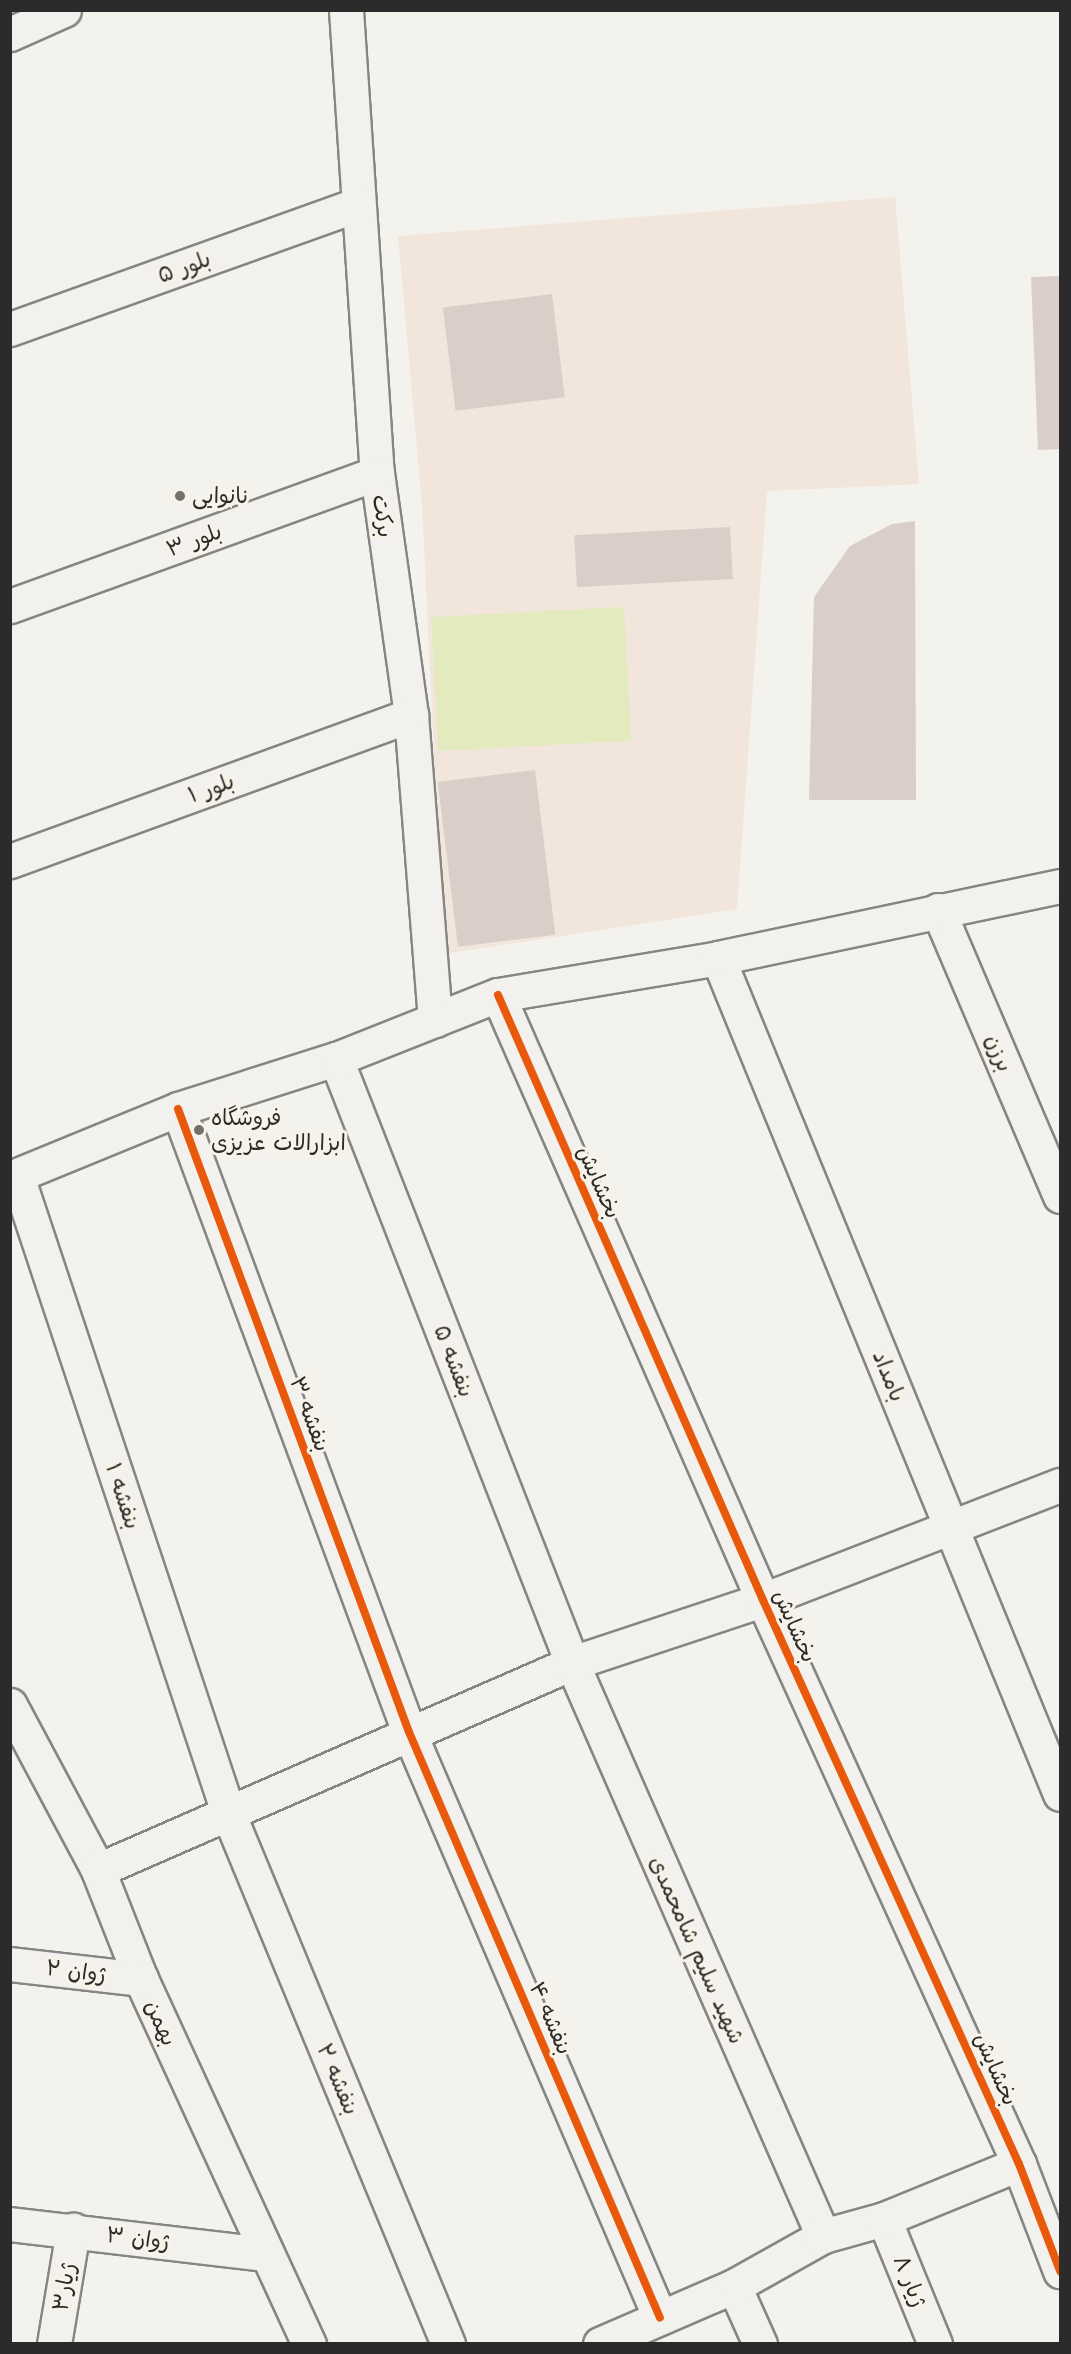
<!DOCTYPE html>
<html>
<head>
<meta charset="utf-8">
<style>
  body { margin:0 }
  #map { position:relative; width:1071px; height:2354px; overflow:hidden; background:#f4f2ec; font-family:"Shantell Sans","Playpen Sans Arabic",sans-serif }
  div>[style] { position:absolute }
  [style*='--x'] { left:calc(var(--x)*1px); top:calc(var(--y)*1px); width:calc(var(--w)*1px); rotate:calc(var(--a)*1deg) }
  .built>* { inset:0; background:#f1e5dc }
  .green>* { inset:0; background:#e3eabd; transform-origin:0 0 }
  .building>* { inset:0; background:#dacec8; transform-origin:0 0 }
  .roads { filter:drop-shadow(2px 0 #858582) drop-shadow(-2px 0 #858582) drop-shadow(0 2px #858582) drop-shadow(0 -2px #858582) }
  .street>* { height:33px; margin:-16.5px; padding:0 16.5px; transform-origin:16.5px; border-radius:16.5px; background:#f2f1ed }
  .primary>* { height:33px; margin:-16.5px; padding:0 16.5px; transform-origin:16.5px; border-radius:16.5px; background:#f2f1ed }
  .cycleway>* { height:8px; margin:-4px; padding:0 4px; transform-origin:4px; border-radius:4px; background:#e8590c }
  .dots>* { width:16px; height:16px; translate:-50% -50%; box-sizing:border-box; border:3px solid #f7f3e8; border-radius:50% }
  span { translate:-50% -50%; white-space:nowrap; text-align:center; line-height:1.15; -webkit-text-stroke:6px #f7f3e8; paint-order:stroke }
  .street-label { font-size:22px; color:#2b2b2b }
  .poi-label { font-size:22px; color:#2b2b2b }
  .left { translate:0 -50%; text-align:left }
  .frame { position:absolute; inset:0; border:12px solid #2b2b2b; pointer-events:none }
</style>
</head>
<body>
<div id="map">
  <div class="built">
    <div style="clip-path:polygon(895px 197px,919px 484px,767px 491px,737px 909px,444px 954px,422px 505px,398px 236px)"></div>
  </div>
  <div class="green">
    <div style="left:624px;top:607px;width:134px;height:193px;rotate:87deg"></div>
  </div>
  <div class="building">
    <div style="clip-path:polygon(1060px 276px,1060px 449px,1038px 450px,1031px 277px)"></div>
    <div style="left:552px;top:294px;width:104px;height:110px;rotate:83deg"></div>
    <div style="clip-path:polygon(915px 521px,916px 800px,809px 800px,814px 597px,850px 546px,892px 524px)"></div>
    <div style="left:730px;top:527px;width:52px;height:156px;rotate:87deg"></div>
    <div style="left:535px;top:770px;width:166px;height:98px;rotate:83deg"></div>
  </div>
  <div class="roads">
    <div class="street">
      <div style="--x:346;--y:10;--w:464;--a:86.2"></div>
      <div style="--x:377;--y:473;--w:244;--a:82"></div>
      <div style="--x:411;--y:715;--w:306;--a:85.5"></div>
      <div style="--x:10;--y:34;--w:59;--a:-24"></div>
      <div style="--x:10;--y:329;--w:368;--a:-19.7"></div>
      <div style="--x:10;--y:606;--w:390;--a:-19.9"></div>
      <div style="--x:10;--y:861;--w:427;--a:-20"></div>
      <div style="--x:938;--y:910;--w:311;--a:66.9"></div>
      <div style="--x:718;--y:958;--w:903;--a:67.75"></div>
      <div style="--x:498;--y:995;--w:660;--a:66.35"></div>
      <div style="--x:763;--y:1600;--w:619;--a:65.59"></div>
      <div style="--x:1019;--y:2164;--w:115;--a:69"></div>
      <div style="--x:336;--y:1059;--w:648;--a:68.66"></div>
      <div style="--x:572;--y:1663;--w:626;--a:66.34"></div>
      <div style="--x:178;--y:1109;--w:664;--a:69.66"></div>
      <div style="--x:409;--y:1732;--w:637;--a:66.81"></div>
      <div style="--x:17;--y:1176;--w:673;--a:71.65"></div>
      <div style="--x:229;--y:1815;--w:573;--a:67.51"></div>
      <div style="--x:10;--y:1705;--w:187;--a:61.9"></div>
      <div style="--x:98;--y:1870;--w:117;--a:68.5"></div>
      <div style="--x:141;--y:1979;--w:402;--a:65.3"></div>
      <div style="--x:98;--y:1870;--w:517;--a:-23.59"></div>
      <div style="--x:572;--y:1663;--w:201;--a:-18.3"></div>
      <div style="--x:763;--y:1600;--w:318;--a:-21.2"></div>
      <div style="--x:10;--y:1964;--w:132;--a:6.5"></div>
      <div style="--x:884;--y:2219;--w:135;--a:67.8"></div>
      <div style="--x:10;--y:2224;--w:256;--a:6.7"></div>
      <div style="--x:734;--y:2286;--w:64;--a:65.9"></div>
      <div style="--x:54;--y:2344;--w:116;--a:-80.5"></div>
      <div style="--x:600;--y:2344;--w:146;--a:-23.4"></div>
      <div style="--x:734;--y:2286;--w:102;--a:-29.3"></div>
      <div style="--x:823;--y:2236;--w:63;--a:-15.6"></div>
      <div style="--x:884;--y:2219;--w:146;--a:-22.2"></div>
    </div>
    <div class="primary">
      <div style="--x:10;--y:1178;--w:182;--a:-22.3"></div>
      <div style="--x:178;--y:1109;--w:166;--a:-17.6"></div>
      <div style="--x:336;--y:1059;--w:174;--a:-21.6"></div>
      <div style="--x:498;--y:995;--w:223;--a:-9.5"></div>
      <div style="--x:718;--y:958;--w:349;--a:-11.9"></div>
    </div>
  </div>
  <div class="cycleway">
    <div style="--x:498;--y:995;--w:660;--a:66.35"></div>
    <div style="--x:763;--y:1600;--w:619;--a:65.59"></div>
    <div style="--x:1019;--y:2164;--w:115;--a:69"></div>
    <div style="--x:178;--y:1109;--w:664;--a:69.66"></div>
    <div style="--x:409;--y:1732;--w:637;--a:66.81"></div>
  </div>
  <div class="dots">
    <div style="left:180px;top:496px;background:#71716f"></div>
    <div style="left:199px;top:1130px;background:#71716f"></div>
  </div>
  <div class="street-label">
    <span style="left:184px;top:267px;rotate:-20deg">بلور ۵</span>
    <span style="left:383px;top:516px;rotate:82deg">برکت</span>
    <span style="left:194px;top:540px;rotate:-20deg">بلور ۳</span>
    <span style="left:211px;top:788px;rotate:-20deg">بلور ۱</span>
    <span style="left:999px;top:1053px;rotate:67deg">برزن</span>
    <span style="left:599px;top:1182px;rotate:66deg">بخشایش</span>
    <span style="left:454px;top:1361px;rotate:69deg">بنفشه ۵</span>
    <span style="left:889px;top:1376px;rotate:68deg">بامداد</span>
    <span style="left:310px;top:1414px;rotate:70deg">بنفشه ۳</span>
    <span style="left:123px;top:1496px;rotate:72deg">بنفشه ۱</span>
    <span style="left:795px;top:1626px;rotate:66deg">بخشایش</span>
    <span style="left:697px;top:1950px;rotate:66deg">شهید سلیم شامحمدی</span>
    <span style="left:76px;top:1971px;rotate:7deg">ژوان ۲</span>
    <span style="left:551px;top:2018px;rotate:67deg">بنفشه ۴</span>
    <span style="left:161px;top:2023px;rotate:66deg">بهمن</span>
    <span style="left:996px;top:2069px;rotate:66deg">بخشایش</span>
    <span style="left:338px;top:2079px;rotate:67deg">بنفشه ۲</span>
    <span style="left:138px;top:2238px;rotate:7deg">ژوان ۳</span>
    <span style="left:910px;top:2281px;rotate:68deg">ژیار ۸</span>
    <span style="left:64px;top:2287px;rotate:-80deg">ژیار۳</span>
  </div>
  <div class="poi-label">
    <span class="left" style="left:192px;top:496px">نانوایی</span>
    <span class="left" style="left:211px;top:1130px">فروشگاه<br>ابزارالات عزیزی</span>
  </div>
  <div class="frame"></div>
</div>
</body>
</html>
